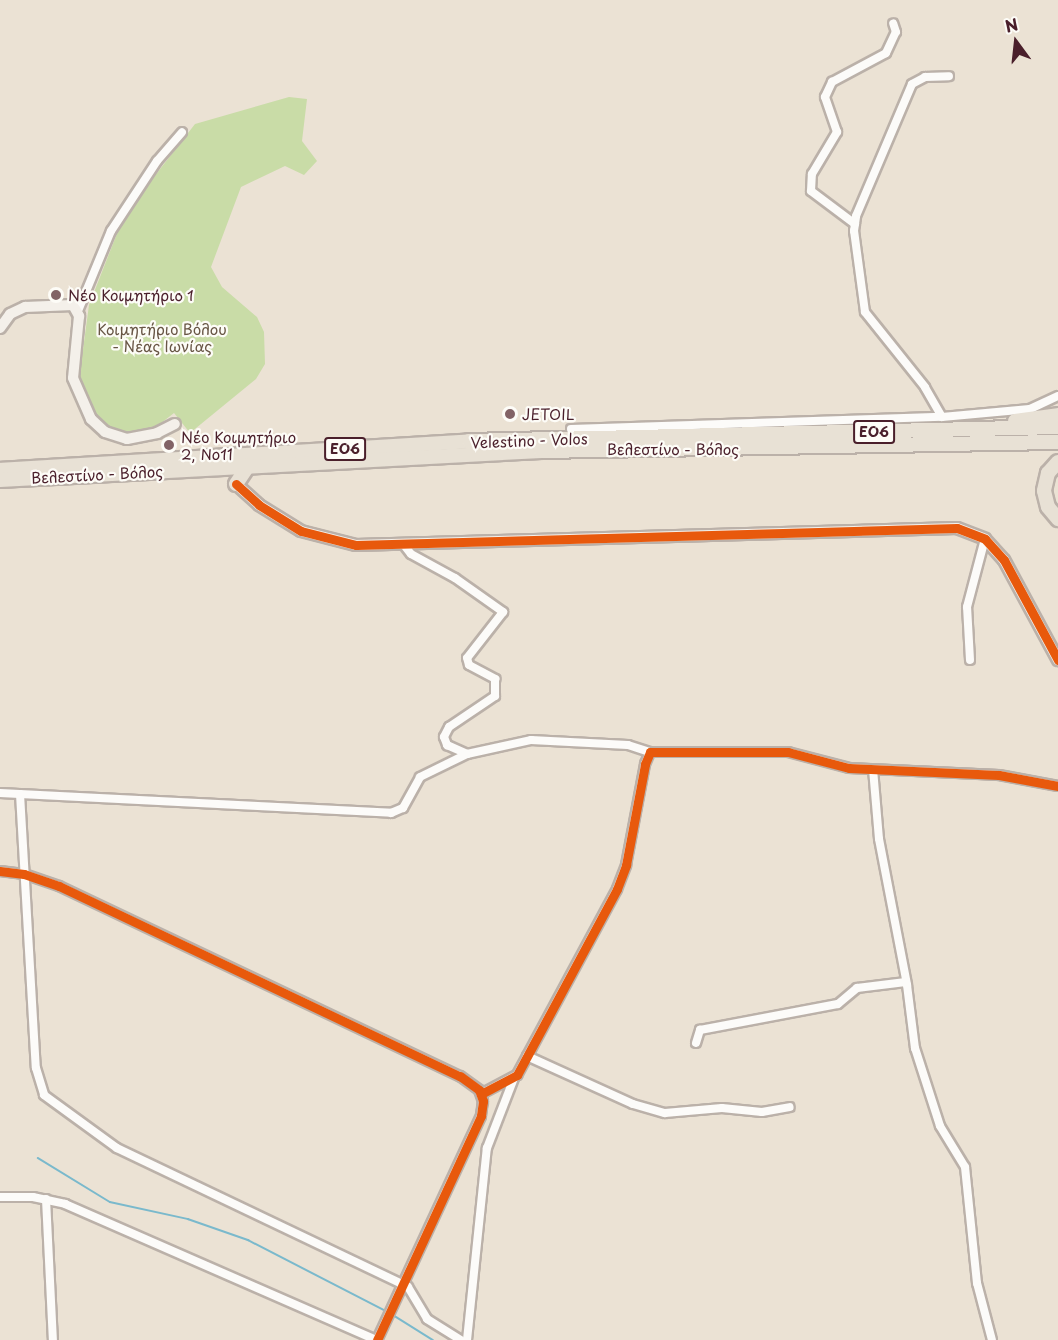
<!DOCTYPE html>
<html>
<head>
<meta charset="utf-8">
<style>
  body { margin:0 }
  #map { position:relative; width:1058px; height:1340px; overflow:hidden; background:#ebe2d4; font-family:"Playpen Sans",sans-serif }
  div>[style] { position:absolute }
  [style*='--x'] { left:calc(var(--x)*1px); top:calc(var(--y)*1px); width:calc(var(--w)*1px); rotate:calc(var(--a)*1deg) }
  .green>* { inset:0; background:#c9dca7 }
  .stream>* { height:1.5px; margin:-0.75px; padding:0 0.75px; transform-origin:0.75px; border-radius:0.75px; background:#7ab9cc }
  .roads { filter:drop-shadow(2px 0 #bbb1a9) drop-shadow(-2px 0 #bbb1a9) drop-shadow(0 2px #bbb1a9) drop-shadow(0 -2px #bbb1a9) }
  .street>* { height:8px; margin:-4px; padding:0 4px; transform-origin:4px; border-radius:4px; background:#fcfbf9 }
  .secondary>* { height:10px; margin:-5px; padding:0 5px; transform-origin:5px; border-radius:5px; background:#f4f0ea }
  .highway>* { height:14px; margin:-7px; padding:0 7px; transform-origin:7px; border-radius:7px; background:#e8e1d5 }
  .cycleway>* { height:9px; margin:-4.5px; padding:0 4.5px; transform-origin:4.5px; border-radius:4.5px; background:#e8590c }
  .dots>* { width:16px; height:16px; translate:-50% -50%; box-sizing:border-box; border:3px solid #fdfcf7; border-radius:50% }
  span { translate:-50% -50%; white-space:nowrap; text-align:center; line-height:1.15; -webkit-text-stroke:4.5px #fdfcf7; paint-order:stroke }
  .shield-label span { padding:2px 4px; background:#fdfcf7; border:2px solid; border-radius:4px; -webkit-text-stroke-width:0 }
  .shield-label { font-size:14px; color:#4a1f2b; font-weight:700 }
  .poi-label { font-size:15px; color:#4a1f2b }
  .left { translate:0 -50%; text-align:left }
  .park-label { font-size:15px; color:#685645 }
  .street-label { font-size:15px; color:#4a1f2b }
  .north { position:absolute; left:986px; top:12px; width:60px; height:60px; -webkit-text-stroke:4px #fdfcf7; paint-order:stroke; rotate:345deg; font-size:16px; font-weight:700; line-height:24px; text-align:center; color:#4a1f2b }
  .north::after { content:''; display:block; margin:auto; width:21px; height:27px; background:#4a1f2b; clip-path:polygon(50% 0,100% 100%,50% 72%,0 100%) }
</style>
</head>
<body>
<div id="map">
  <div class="green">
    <div style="clip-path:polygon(289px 97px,307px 99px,302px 141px,317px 161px,304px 175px,285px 166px,241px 187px,211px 267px,222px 287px,257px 317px,264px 332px,265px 364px,256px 379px,190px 433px,174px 413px,151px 431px,118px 435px,94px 418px,82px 395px,79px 379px,89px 305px,118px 231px,143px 191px,195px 124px)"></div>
  </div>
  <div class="stream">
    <div style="--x:38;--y:1158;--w:84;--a:31.4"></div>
    <div style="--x:110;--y:1202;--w:80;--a:12.3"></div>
    <div style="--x:188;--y:1219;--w:64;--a:19.3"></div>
    <div style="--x:248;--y:1240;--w:155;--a:27.2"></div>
    <div style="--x:393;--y:1315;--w:47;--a:32"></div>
  </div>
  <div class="roads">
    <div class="street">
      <div style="--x:855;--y:224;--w:55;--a:-143.1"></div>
      <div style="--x:811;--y:191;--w:17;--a:-87"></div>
      <div style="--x:812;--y:174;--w:49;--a:-59.2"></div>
      <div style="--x:837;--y:132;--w:37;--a:-109"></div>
      <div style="--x:825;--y:97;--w:17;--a:-65"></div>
      <div style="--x:832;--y:82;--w:61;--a:-28.2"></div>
      <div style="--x:886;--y:53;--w:23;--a:-65"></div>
      <div style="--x:896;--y:32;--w:9;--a:-108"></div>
      <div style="--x:78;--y:311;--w:87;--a:-67.6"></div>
      <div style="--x:111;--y:231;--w:84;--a:-56.7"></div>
      <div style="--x:157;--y:161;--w:38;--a:-49"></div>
      <div style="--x:942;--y:417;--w:34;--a:-120"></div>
      <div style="--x:925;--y:387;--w:96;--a:-128.7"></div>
      <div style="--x:865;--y:312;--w:82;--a:-97.7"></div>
      <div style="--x:854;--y:231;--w:15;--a:-82"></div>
      <div style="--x:856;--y:216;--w:143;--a:-67"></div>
      <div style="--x:912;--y:84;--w:15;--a:-28"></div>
      <div style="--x:925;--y:77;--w:24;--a:-2"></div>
      <div style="--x:571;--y:429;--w:371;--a:-1.9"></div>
      <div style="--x:942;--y:417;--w:88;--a:-5.2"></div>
      <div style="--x:1030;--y:409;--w:31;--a:-25"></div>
      <div style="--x:404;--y:545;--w:11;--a:52"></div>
      <div style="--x:411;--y:554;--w:50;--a:28.6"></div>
      <div style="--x:455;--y:578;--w:59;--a:35.3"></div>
      <div style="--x:503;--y:612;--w:58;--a:128"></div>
      <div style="--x:467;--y:658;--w:7;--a:74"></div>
      <div style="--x:469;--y:665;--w:30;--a:28"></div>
      <div style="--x:495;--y:679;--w:17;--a:90"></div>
      <div style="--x:495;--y:696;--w:55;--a:146"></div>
      <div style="--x:449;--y:727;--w:11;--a:117"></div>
      <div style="--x:444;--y:737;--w:9;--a:69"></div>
      <div style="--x:447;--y:745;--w:22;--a:24"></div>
      <div style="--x:467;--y:754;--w:66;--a:-12.3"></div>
      <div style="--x:531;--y:740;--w:97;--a:3"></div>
      <div style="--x:628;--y:745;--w:23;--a:18"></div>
      <div style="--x:970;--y:660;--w:53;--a:-93.2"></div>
      <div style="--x:967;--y:607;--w:70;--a:-75.2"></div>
      <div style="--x:873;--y:769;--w:70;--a:85.1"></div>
      <div style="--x:879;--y:839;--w:149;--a:79.1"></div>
      <div style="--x:907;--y:985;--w:64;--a:82.8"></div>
      <div style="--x:915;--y:1048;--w:82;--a:72.2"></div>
      <div style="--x:940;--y:1126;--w:48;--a:58.6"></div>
      <div style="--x:965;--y:1167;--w:117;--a:84.1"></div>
      <div style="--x:977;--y:1283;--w:59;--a:75.3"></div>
      <div style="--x:0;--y:793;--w:392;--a:2.9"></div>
      <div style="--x:391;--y:813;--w:13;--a:-23"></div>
      <div style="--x:403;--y:808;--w:35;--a:-61"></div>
      <div style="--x:420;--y:777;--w:52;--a:-26.1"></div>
      <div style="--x:20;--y:794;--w:274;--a:86.7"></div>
      <div style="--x:36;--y:1068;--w:28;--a:73"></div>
      <div style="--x:44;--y:1095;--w:90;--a:36"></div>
      <div style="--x:117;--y:1148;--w:322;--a:25.5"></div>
      <div style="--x:408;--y:1287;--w:37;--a:59"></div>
      <div style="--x:427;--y:1319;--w:40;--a:32"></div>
      <div style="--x:0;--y:871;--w:24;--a:7"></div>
      <div style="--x:24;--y:874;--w:37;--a:19"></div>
      <div style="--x:59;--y:886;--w:444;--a:25.4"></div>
      <div style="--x:460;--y:1076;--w:24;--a:36"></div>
      <div style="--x:479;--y:1090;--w:12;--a:70"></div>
      <div style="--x:483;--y:1101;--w:15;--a:98"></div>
      <div style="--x:481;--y:1116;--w:247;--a:114.9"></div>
      <div style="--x:696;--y:1043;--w:14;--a:-73"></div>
      <div style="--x:700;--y:1030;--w:140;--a:-10.7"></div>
      <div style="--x:838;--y:1004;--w:25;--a:-40"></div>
      <div style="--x:857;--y:988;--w:49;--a:-7"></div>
      <div style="--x:527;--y:1056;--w:116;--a:24.4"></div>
      <div style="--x:633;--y:1104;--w:33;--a:16"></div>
      <div style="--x:665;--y:1113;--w:57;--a:-5"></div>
      <div style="--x:722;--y:1108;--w:40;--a:5.7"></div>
      <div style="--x:762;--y:1112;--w:28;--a:-10"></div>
      <div style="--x:481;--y:1094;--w:41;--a:-27.8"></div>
      <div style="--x:517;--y:1075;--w:211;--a:-61.7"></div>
      <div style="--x:617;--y:889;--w:26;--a:-69"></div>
      <div style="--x:626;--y:865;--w:103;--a:-79.3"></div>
      <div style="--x:645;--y:764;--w:13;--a:-67"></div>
      <div style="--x:650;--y:752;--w:138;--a:0"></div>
      <div style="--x:788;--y:752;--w:63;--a:14.7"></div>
      <div style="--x:849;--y:768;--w:150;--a:2.7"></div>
      <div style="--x:999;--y:775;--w:60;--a:10.6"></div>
      <div style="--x:0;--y:1197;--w:33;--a:0"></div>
      <div style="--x:33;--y:1197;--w:33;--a:12"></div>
      <div style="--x:65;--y:1204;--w:339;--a:23.6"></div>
      <div style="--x:46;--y:1199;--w:141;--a:87.2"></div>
      <div style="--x:467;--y:1340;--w:193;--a:-84.1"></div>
      <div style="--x:487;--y:1148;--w:75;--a:-68.9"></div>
    </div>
    <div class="secondary">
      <div style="--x:0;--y:328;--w:17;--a:-54"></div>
      <div style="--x:10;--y:314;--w:17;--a:-25"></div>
      <div style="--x:25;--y:307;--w:48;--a:-2.4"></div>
      <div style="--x:73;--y:305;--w:13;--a:61"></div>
      <div style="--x:79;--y:316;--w:62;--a:95.5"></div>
      <div style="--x:73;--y:378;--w:45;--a:66.3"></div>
      <div style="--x:91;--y:419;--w:19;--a:43"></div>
      <div style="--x:105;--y:432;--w:23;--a:18"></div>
      <div style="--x:127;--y:439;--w:31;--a:-11"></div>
      <div style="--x:157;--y:433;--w:20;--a:-27"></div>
      <div style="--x:236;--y:484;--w:31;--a:42"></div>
      <div style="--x:259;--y:505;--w:49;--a:31.8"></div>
      <div style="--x:301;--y:531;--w:57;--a:14.3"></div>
      <div style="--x:356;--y:545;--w:601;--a:-1.62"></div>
      <div style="--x:957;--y:528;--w:30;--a:21"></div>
      <div style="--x:985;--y:539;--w:28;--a:48"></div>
      <div style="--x:1004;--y:560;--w:114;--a:61.6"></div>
    </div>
    <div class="highway">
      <div style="--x:1015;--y:421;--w:43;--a:-7.9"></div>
      <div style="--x:1058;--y:462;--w:15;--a:132"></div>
      <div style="--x:1048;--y:473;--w:18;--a:103"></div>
      <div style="--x:1044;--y:491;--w:16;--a:76"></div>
      <div style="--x:1048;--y:507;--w:16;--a:50"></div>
      <div style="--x:0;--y:470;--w:470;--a:-3.5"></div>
      <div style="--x:469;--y:441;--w:589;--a:-1.36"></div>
      <div style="--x:0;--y:480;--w:542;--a:-3.07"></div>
      <div style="--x:541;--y:451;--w:517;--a:-1"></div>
      <div style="--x:236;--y:484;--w:23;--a:-56"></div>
    </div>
  </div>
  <div class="cycleway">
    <div style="--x:236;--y:484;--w:31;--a:42"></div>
    <div style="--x:259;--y:505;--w:49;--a:31.8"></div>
    <div style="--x:301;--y:531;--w:57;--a:14.3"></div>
    <div style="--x:356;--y:545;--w:601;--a:-1.62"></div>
    <div style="--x:957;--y:528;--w:30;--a:21"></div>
    <div style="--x:985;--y:539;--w:28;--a:48"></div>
    <div style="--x:1004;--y:560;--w:114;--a:61.6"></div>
    <div style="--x:0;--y:871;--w:24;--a:7"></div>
    <div style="--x:24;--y:874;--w:37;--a:19"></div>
    <div style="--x:59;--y:886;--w:444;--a:25.4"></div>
    <div style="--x:460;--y:1076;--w:24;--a:36"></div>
    <div style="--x:479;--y:1090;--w:12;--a:70"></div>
    <div style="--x:483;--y:1101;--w:15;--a:98"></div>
    <div style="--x:481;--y:1116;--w:247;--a:114.9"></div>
    <div style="--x:481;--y:1094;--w:41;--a:-27.8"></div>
    <div style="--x:517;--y:1075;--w:211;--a:-61.7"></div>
    <div style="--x:617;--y:889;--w:26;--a:-69"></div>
    <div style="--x:626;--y:865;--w:103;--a:-79.3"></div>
    <div style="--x:645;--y:764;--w:13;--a:-67"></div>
    <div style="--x:650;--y:752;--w:138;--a:0"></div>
    <div style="--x:788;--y:752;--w:63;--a:14.7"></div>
    <div style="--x:849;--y:768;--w:150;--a:2.7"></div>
    <div style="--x:999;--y:775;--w:60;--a:10.6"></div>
  </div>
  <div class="dots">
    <div style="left:56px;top:295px;background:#826366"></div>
    <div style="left:510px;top:414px;background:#826366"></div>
    <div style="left:169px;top:445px;background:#826366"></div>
  </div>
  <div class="shield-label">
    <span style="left:874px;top:432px">ΕΟ6</span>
    <span style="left:345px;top:449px">ΕΟ6</span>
  </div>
  <div class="poi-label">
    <span class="left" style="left:68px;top:295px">Νέο Κοιμητήριο 1</span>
    <span class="left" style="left:522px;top:414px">JETOIL</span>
    <span class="left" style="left:181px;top:445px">Νέο Κοιμητήριο<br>2, Νο11</span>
  </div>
  <div class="park-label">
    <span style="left:162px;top:337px">Κοιμητήριο Βόλου<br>- Νέας Ιωνίας</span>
  </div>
  <div class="street-label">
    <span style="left:529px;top:440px;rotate:-2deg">Velestino - Volos</span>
    <span style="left:673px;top:449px">Βελεστίνο - Βόλος</span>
    <span style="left:97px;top:474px;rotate:-3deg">Βελεστίνο - Βόλος</span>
  </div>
  <div class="north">N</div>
</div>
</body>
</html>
